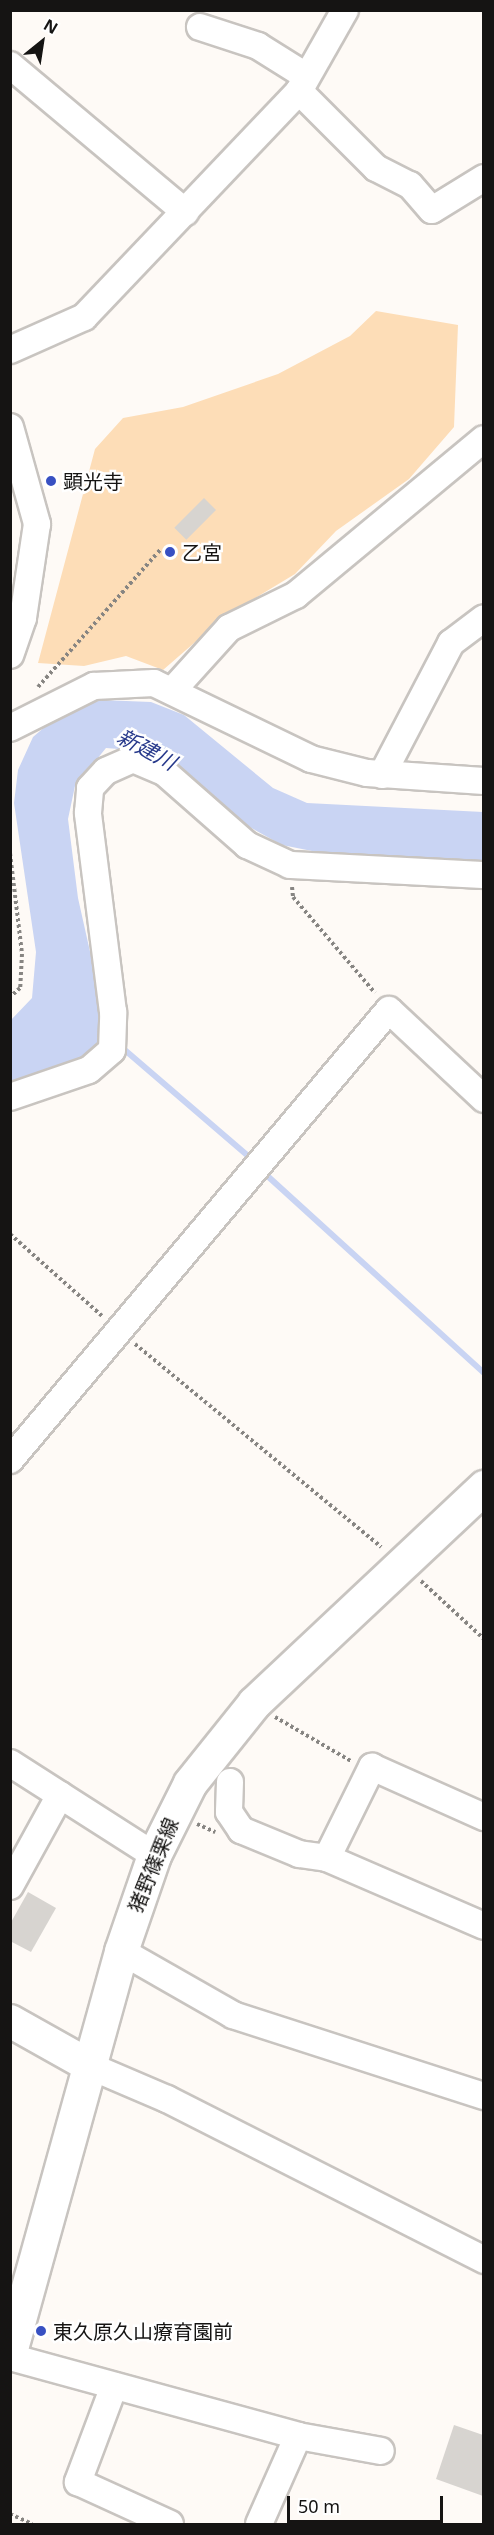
<!DOCTYPE html>
<html>
<head>
<meta charset="utf-8">
<style>
  body { margin:0 }
  #map { position:relative; width:494px; height:2535px; overflow:hidden; background:#fefaf6; font-family:"Noto Sans","Noto Sans JP",sans-serif }
  div>[style] { position:absolute }
  [style*='--x'] { left:calc(var(--x)*1px); top:calc(var(--y)*1px); width:calc(var(--w)*1px); rotate:calc(var(--a)*1deg) }
  .green>* { inset:0; background:#fdddb7 }
  .water>* { inset:0; background:#c9d4f3 }
  .stream>* { height:6px; margin:-3px; padding:0 3px; transform-origin:3px; border-radius:3px; background:#c9d4f3 }
  .building>* { inset:0; background:#d7d4d0; transform-origin:0 0 }
  .path>* { height:4px; margin-top:-2px; transform-origin:0; background:repeating-linear-gradient(90deg,#878582 0 3px,transparent 0 6px) }
  .roads { filter:drop-shadow(2px 0 #c8c4c0) drop-shadow(-2px 0 #c8c4c0) drop-shadow(0 2px #c8c4c0) drop-shadow(0 -2px #c8c4c0) }
  .minor>* { height:26px; margin:-13px; padding:0 13px; transform-origin:13px; border-radius:13px; background:#fff }
  .tertiary>* { height:32px; margin:-16px; padding:0 16px; transform-origin:16px; border-radius:16px; background:#fff }
  .secondary>* { height:33px; margin:-16.5px; padding:0 16.5px; transform-origin:16.5px; border-radius:16.5px; background:#fff }
  .dots>* { width:16px; height:16px; translate:-50% -50%; box-sizing:border-box; border:3px solid #fff; border-radius:50% }
  span { translate:-50% -50%; white-space:nowrap; text-align:center; line-height:1.15; -webkit-text-stroke:5px #fff; paint-order:stroke }
  .poi-label { font-size:20px; color:#151413 }
  .left { translate:0 -50%; text-align:left }
  .street-label { font-size:20px; color:#151413 }
  .water-label { font-size:21px; color:#27398b; font-style:italic }
  .frame { position:absolute; inset:0; border:12px solid #151413; pointer-events:none }
  .north { position:absolute; left:12px; top:12px; width:60px; height:60px; -webkit-text-stroke:4px #fff; paint-order:stroke; rotate:30deg; font-size:16px; font-weight:700; line-height:24px; text-align:center; color:#151413 }
  .north::after { content:''; display:block; margin:auto; width:21px; height:27px; background:#151413; clip-path:polygon(50% 0,100% 100%,50% 72%,0 100%) }
  .scale { position:absolute; left:287px; top:2496px; width:156px; height:27px; box-sizing:border-box; border:3px solid #151413; border-top:0; padding-left:8px; font-size:18px; line-height:21px; white-space:nowrap; color:#151413; -webkit-text-stroke:4px #fff; paint-order:stroke }
</style>
</head>
<body>
<div id="map">
  <div class="green">
    <div style="clip-path:polygon(376px 311px,458px 325px,454px 427px,409px 479px,336px 531px,295px 574px,224px 617px,163px 670px,126px 656px,84px 666px,38px 663px,95px 449px,123px 418px,183px 407px,278px 374px,350px 336px)"></div>
  </div>
  <div class="water">
    <div style="clip-path:polygon(101px 700px,151px 702px,184px 715px,273px 788px,307px 803px,483px 812px,483px 861px,332px 855px,282px 845px,230px 816px,144px 751px,106px 748px,75px 786px,68px 819px,78px 898px,106px 1023px,104px 1043px,85px 1059px,11px 1086px,11px 1020px,32px 998px,36px 952px,14px 803px,18px 770px,33px 737px,60px 714px)"></div>
  </div>
  <div class="stream">
    <div style="--x:119;--y:1045;--w:178;--a:40.7"></div>
    <div style="--x:262;--y:1171;--w:300;--a:42.3"></div>
  </div>
  <div class="building">
    <div style="left:204px;top:498px;width:17px;height:42px;rotate:45deg"></div>
    <div style="clip-path:polygon(28px 1892px,56px 1908px,31px 1952px,10px 1941px,10px 1924px)"></div>
    <div style="clip-path:polygon(454px 2425px,483px 2435px,483px 2496px,436px 2479px)"></div>
  </div>
  <div class="path">
    <div style="--x:38;--y:687;--w:185;--a:-48.3"></div>
    <div style="--x:10;--y:853;--w:102;--a:83.2"></div>
    <div style="--x:22;--y:954;--w:34;--a:93"></div>
    <div style="--x:20;--y:988;--w:13;--a:138"></div>
    <div style="--x:292;--y:887;--w:10;--a:84"></div>
    <div style="--x:293;--y:897;--w:126;--a:49.5"></div>
    <div style="--x:10;--y:1234;--w:123;--a:41.7"></div>
    <div style="--x:135;--y:1344;--w:319;--a:39.5"></div>
    <div style="--x:421;--y:1581;--w:86;--a:42.6"></div>
    <div style="--x:275;--y:1717;--w:88;--a:30.1"></div>
    <div style="--x:197;--y:1824;--w:20;--a:24"></div>
    <div style="--x:10;--y:2514;--w:24;--a:24"></div>
  </div>
  <div class="roads">
    <div class="minor">
      <div style="--x:200;--y:27;--w:61;--a:18.1"></div>
      <div style="--x:258;--y:46;--w:57;--a:32"></div>
      <div style="--x:10;--y:65;--w:229;--a:40"></div>
      <div style="--x:299;--y:91;--w:109;--a:45"></div>
      <div style="--x:376;--y:168;--w:38;--a:27"></div>
      <div style="--x:410;--y:185;--w:33;--a:49"></div>
      <div style="--x:432;--y:210;--w:61;--a:-31.6"></div>
      <div style="--x:10;--y:350;--w:81;--a:-24"></div>
      <div style="--x:84;--y:317;--w:312;--a:-46.4"></div>
      <div style="--x:299;--y:91;--w:93;--a:-60.4"></div>
      <div style="--x:10;--y:427;--w:101;--a:74.4"></div>
      <div style="--x:37;--y:524;--w:95;--a:98.5"></div>
      <div style="--x:23;--y:618;--w:39;--a:109"></div>
      <div style="--x:172;--y:691;--w:85;--a:-47.9"></div>
      <div style="--x:229;--y:628;--w:75;--a:-26.2"></div>
      <div style="--x:296;--y:595;--w:244;--a:-39.7"></div>
      <div style="--x:10;--y:728;--w:94;--a:-26.6"></div>
      <div style="--x:94;--y:686;--w:60;--a:-2.9"></div>
      <div style="--x:154;--y:683;--w:174;--a:25.8"></div>
      <div style="--x:311;--y:759;--w:58;--a:14"></div>
      <div style="--x:367;--y:773;--w:117;--a:3.9"></div>
      <div style="--x:382;--y:775;--w:149;--a:-62.4"></div>
      <div style="--x:451;--y:643;--w:41;--a:-37.1"></div>
      <div style="--x:10;--y:1097;--w:83;--a:-18.9"></div>
      <div style="--x:89;--y:1070;--w:30;--a:-41"></div>
      <div style="--x:112;--y:1050;--w:38;--a:-88"></div>
      <div style="--x:113;--y:1012;--w:201;--a:-97.2"></div>
      <div style="--x:88;--y:813;--w:25;--a:-85"></div>
      <div style="--x:90;--y:788;--w:23;--a:-47"></div>
      <div style="--x:106;--y:771;--w:30;--a:-24"></div>
      <div style="--x:133;--y:759;--w:34;--a:23"></div>
      <div style="--x:164;--y:772;--w:111;--a:41.3"></div>
      <div style="--x:247;--y:845;--w:47;--a:24.9"></div>
      <div style="--x:290;--y:865;--w:194;--a:3"></div>
      <div style="--x:10;--y:1460;--w:588;--a:-49.9"></div>
      <div style="--x:389;--y:1010;--w:130;--a:43.1"></div>
      <div style="--x:10;--y:1763;--w:171;--a:32.6"></div>
      <div style="--x:230;--y:1782;--w:30;--a:92"></div>
      <div style="--x:229;--y:1812;--w:22;--a:56"></div>
      <div style="--x:241;--y:1830;--w:63;--a:22.5"></div>
      <div style="--x:299;--y:1854;--w:28;--a:8"></div>
      <div style="--x:327;--y:1858;--w:171;--a:23.4"></div>
      <div style="--x:327;--y:1858;--w:102;--a:-63.7"></div>
      <div style="--x:372;--y:1767;--w:123;--a:24.1"></div>
      <div style="--x:10;--y:1886;--w:104;--a:-61.2"></div>
      <div style="--x:121;--y:1951;--w:129;--a:29.7"></div>
      <div style="--x:233;--y:2015;--w:264;--a:17.9"></div>
      <div style="--x:92;--y:2067;--w:82;--a:23.1"></div>
      <div style="--x:167;--y:2099;--w:356;--a:26.9"></div>
      <div style="--x:10;--y:2357;--w:299;--a:15.3"></div>
      <div style="--x:298;--y:2436;--w:96;--a:113.9"></div>
      <div style="--x:114;--y:2386;--w:103;--a:110.6"></div>
      <div style="--x:78;--y:2482;--w:101;--a:24.5"></div>
      <div style="--x:298;--y:2436;--w:84;--a:10.2"></div>
    </div>
    <div class="tertiary">
      <div style="--x:10;--y:2021;--w:94;--a:29.3"></div>
    </div>
    <div class="secondary">
      <div style="--x:10;--y:2352;--w:416;--a:-74.5"></div>
      <div style="--x:121;--y:1951;--w:102;--a:-71"></div>
      <div style="--x:154;--y:1855;--w:80;--a:-63.4"></div>
      <div style="--x:190;--y:1783;--w:102;--a:-51.3"></div>
      <div style="--x:254;--y:1703;--w:316;--a:-43.2"></div>
    </div>
  </div>
  <div class="dots">
    <div style="left:51px;top:481px;background:#3850c2"></div>
    <div style="left:170px;top:552px;background:#3850c2"></div>
    <div style="left:41px;top:2331px;background:#3850c2"></div>
  </div>
  <div class="poi-label">
    <span class="left" style="left:63px;top:481px">顕光寺</span>
    <span class="left" style="left:182px;top:552px">乙宮</span>
    <span class="left" style="left:53px;top:2331px">東久原久山療育園前</span>
  </div>
  <div class="street-label">
    <span style="left:153px;top:1865px;rotate:-68deg">猪野篠栗線</span>
  </div>
  <div class="water-label">
    <span style="left:147px;top:749px;rotate:28deg">新建川</span>
  </div>
  <div class="frame"></div>
  <div class="north">N</div>
  <div class="scale">50 m</div>
</div>
</body>
</html>
